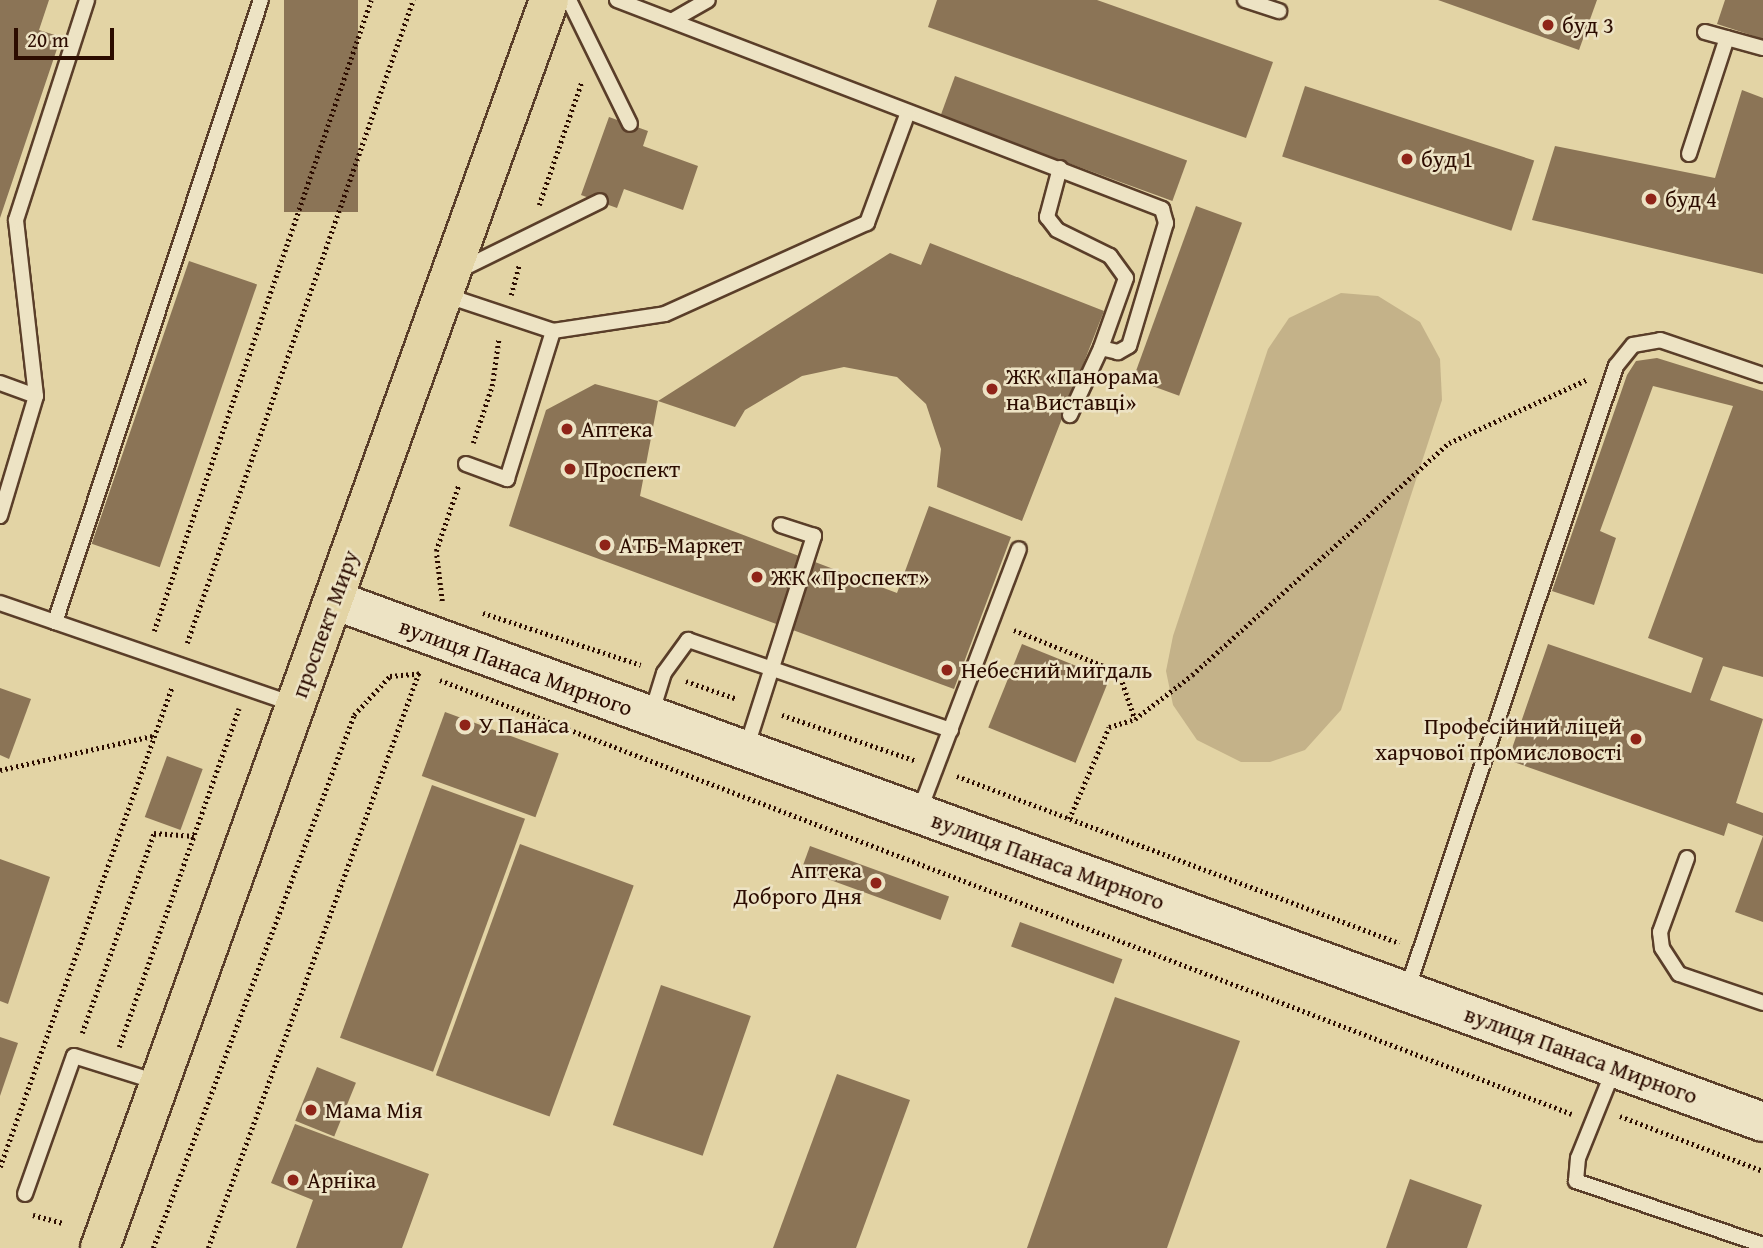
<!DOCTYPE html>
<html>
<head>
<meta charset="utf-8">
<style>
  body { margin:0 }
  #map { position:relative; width:1763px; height:1248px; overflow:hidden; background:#e3d4a5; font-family:"Gentium Book Plus",serif }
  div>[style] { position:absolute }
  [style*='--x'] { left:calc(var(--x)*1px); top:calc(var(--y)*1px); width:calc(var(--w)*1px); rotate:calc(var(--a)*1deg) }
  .green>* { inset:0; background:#c4b289 }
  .building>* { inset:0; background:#8b7456; transform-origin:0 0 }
  .path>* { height:4.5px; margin-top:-2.25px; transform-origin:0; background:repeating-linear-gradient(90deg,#2c0c00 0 2px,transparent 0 5.5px) }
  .roads { filter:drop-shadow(2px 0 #5a3e29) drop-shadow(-2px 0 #5a3e29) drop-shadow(0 2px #5a3e29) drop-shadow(0 -2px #5a3e29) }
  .lane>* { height:14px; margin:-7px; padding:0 7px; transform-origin:7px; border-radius:7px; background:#ede3c4 }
  .secondary>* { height:38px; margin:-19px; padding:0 19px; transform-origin:19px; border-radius:19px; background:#ede3c4 }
  .primary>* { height:38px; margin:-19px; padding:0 19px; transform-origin:19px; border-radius:19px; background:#e3d4a5 }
  .dots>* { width:19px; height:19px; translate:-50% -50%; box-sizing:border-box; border:4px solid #ede3c4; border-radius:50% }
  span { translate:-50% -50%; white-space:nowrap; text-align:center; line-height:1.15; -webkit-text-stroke:5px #ede3c4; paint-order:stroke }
  .poi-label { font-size:23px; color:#2c0c00 }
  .left { translate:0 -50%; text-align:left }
  .right { translate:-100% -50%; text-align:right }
  .street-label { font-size:23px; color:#2c0c00 }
  .scale { position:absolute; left:14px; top:28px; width:100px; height:32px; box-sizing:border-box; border:4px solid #2c0c00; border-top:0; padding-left:9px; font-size:21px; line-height:24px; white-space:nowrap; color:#2c0c00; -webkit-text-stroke:5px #ede3c4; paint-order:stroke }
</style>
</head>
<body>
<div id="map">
  <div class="green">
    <div style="clip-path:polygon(1341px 293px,1378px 296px,1420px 322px,1440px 359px,1442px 400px,1341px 710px,1305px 750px,1270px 762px,1241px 762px,1197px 740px,1173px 705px,1166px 671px,1173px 636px,1268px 349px,1289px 318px)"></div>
  </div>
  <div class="building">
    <div style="clip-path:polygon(0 0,49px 0,39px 30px,61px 37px,0 218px)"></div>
    <div style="left:284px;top:0;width:74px;height:212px"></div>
    <div style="clip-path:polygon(937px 0,1097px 0,1273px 62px,1246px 138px,928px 27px)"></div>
    <div style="clip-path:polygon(1438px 0,1597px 0,1579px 50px)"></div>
    <div style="clip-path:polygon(1725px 0,1763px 0,1763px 39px,1717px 24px)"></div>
    <div style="left:955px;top:76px;width:247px;height:43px;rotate:20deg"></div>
    <div style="left:1305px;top:86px;width:241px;height:74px;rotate:18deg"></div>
    <div style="clip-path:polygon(1742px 90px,1763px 98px,1763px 274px,1532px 220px,1555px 146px,1715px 178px)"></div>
    <div style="clip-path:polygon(609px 117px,648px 131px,643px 146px,698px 166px,683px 210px,624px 189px,617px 208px,581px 195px)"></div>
    <div style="left:1196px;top:206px;width:49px;height:184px;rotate:20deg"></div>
    <div style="clip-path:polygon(930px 243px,1104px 311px,1022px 521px,937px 487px,941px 449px,926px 404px,897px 377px,844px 367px,802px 376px,745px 410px,735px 427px,658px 401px,890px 253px,921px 265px)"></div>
    <div style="left:189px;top:261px;width:72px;height:299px;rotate:19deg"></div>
    <div style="clip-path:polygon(1657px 358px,1763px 391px,1763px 677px,1723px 666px,1710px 700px,1763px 719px,1736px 803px,1763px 813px,1763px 922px,1735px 912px,1763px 836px,1728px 823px,1724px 836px,1508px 760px,1548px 644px,1691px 693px,1703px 658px,1648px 638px,1733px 406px,1653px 386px,1600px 531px,1616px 538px,1594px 605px,1552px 591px,1627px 375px,1636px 361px)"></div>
    <div style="clip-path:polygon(595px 384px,658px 401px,640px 496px,897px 593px,929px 506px,1011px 537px,954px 689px,509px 526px,546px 410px)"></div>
    <div style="left:1022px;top:644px;width:94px;height:90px;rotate:22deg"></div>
    <div style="clip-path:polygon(0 688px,31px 699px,9px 759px,0 755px)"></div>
    <div style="left:445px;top:712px;width:121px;height:68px;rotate:20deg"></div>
    <div style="left:167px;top:756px;width:38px;height:65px;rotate:20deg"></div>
    <div style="left:432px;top:785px;width:99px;height:269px;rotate:20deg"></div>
    <div style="left:520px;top:844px;width:121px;height:246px;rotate:20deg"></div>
    <div style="left:810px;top:846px;width:148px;height:25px;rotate:20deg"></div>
    <div style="clip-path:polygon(0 859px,50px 877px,8px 1004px,0 1001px)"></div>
    <div style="left:1020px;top:922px;width:109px;height:26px;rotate:20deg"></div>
    <div style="left:661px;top:985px;width:95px;height:148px;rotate:19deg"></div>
    <div style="clip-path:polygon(1115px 997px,1240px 1041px,1167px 1248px,1027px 1248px)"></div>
    <div style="clip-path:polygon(0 1037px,18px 1043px,0 1096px)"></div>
    <div style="left:317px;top:1067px;width:42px;height:58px;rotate:22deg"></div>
    <div style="clip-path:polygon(837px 1074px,910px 1100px,856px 1248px,773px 1248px)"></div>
    <div style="clip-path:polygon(295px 1124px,429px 1174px,402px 1248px,296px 1248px,313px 1200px,271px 1183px)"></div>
    <div style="clip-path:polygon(1410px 1179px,1482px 1205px,1467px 1248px,1386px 1248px)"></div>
  </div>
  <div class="path">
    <div style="--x:539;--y:205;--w:131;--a:-70.9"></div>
    <div style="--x:511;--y:295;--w:30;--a:-75"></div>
    <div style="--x:473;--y:443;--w:60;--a:-71.6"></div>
    <div style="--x:492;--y:386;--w:49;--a:-81.9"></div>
    <div style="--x:442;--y:601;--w:50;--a:-96.8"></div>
    <div style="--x:436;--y:551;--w:71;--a:-71.1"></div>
    <div style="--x:483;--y:613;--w:166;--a:18.2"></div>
    <div style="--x:1014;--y:630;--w:113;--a:21.8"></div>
    <div style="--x:1119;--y:672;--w:50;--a:71.2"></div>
    <div style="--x:154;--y:631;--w:667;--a:-71.02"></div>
    <div style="--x:187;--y:643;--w:682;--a:-70.63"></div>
    <div style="--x:440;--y:680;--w:1212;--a:20.98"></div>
    <div style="--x:686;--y:681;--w:54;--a:19.4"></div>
    <div style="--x:782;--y:715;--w:142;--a:18.9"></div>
    <div style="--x:0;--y:770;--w:156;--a:-12.6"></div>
    <div style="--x:957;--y:776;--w:473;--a:20.7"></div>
    <div style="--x:1069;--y:819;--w:100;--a:-66.5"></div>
    <div style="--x:1109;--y:727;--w:27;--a:-17"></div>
    <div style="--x:1135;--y:719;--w:72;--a:-37.7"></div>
    <div style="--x:1192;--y:675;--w:346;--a:-42.1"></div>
    <div style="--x:1449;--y:443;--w:151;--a:-24.7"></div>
    <div style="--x:82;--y:1033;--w:213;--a:-70.2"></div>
    <div style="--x:154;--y:833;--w:40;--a:4.3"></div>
    <div style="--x:119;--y:1047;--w:359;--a:-70.5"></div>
    <div style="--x:1620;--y:1116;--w:153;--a:21"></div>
    <div style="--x:0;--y:1167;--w:510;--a:-70.29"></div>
    <div style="--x:33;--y:1215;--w:31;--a:15"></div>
    <div style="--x:153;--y:1248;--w:570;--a:-69.34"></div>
    <div style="--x:354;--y:715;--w:53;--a:-47.3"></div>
    <div style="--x:390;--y:676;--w:32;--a:-5"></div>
    <div style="--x:208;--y:1248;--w:613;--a:-69.88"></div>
  </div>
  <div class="roads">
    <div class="lane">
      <div style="--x:569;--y:0;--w:138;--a:63.8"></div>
      <div style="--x:617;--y:0;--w:584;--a:20.98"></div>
      <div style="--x:1162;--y:209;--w:15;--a:74"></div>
      <div style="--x:1166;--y:223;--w:128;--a:106.7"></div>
      <div style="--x:1129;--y:346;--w:13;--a:151"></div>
      <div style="--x:1118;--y:352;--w:17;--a:-167"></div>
      <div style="--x:1101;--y:348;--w:74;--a:114.8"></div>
      <div style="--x:1245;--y:0;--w:36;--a:18"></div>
      <div style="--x:673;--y:20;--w:40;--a:-29.7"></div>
      <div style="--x:1705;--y:32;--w:60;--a:15.4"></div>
      <div style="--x:1689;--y:154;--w:122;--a:-71.9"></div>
      <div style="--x:1060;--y:168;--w:51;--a:104.9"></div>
      <div style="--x:1047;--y:217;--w:16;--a:52"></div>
      <div style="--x:1057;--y:230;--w:59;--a:26.1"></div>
      <div style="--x:1110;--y:256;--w:27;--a:54"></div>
      <div style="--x:1126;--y:278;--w:74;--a:109.7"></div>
      <div style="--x:458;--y:271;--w:158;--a:-26.2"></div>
      <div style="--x:445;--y:295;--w:114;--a:18.4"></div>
      <div style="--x:553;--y:331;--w:113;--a:-8.6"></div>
      <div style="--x:665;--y:314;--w:222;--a:-24.3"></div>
      <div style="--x:867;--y:223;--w:118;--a:-69.7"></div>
      <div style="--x:0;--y:383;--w:38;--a:20"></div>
      <div style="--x:466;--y:464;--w:44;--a:20.1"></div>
      <div style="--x:507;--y:479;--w:155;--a:-72.7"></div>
      <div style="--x:0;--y:516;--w:125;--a:-73.3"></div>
      <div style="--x:36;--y:396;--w:177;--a:-96.5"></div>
      <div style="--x:16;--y:220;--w:231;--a:-72.1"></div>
      <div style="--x:0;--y:603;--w:311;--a:19"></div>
      <div style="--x:55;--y:622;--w:655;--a:-71.68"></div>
      <div style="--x:651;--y:715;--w:44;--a:-72.8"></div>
      <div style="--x:664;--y:673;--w:41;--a:-54"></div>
      <div style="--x:688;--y:640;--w:278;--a:18.9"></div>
      <div style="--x:746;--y:749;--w:224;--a:-72.3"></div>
      <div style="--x:814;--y:536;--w:35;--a:-162"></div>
      <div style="--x:919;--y:812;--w:281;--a:-69.2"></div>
      <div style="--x:1687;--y:858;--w:79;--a:110"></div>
      <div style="--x:1660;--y:932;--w:16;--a:83"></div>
      <div style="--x:1662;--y:948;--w:31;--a:57"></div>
      <div style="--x:1679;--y:974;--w:89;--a:19"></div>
      <div style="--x:1407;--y:990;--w:658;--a:-71.48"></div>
      <div style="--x:1616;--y:366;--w:27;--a:-51"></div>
      <div style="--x:1633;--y:345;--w:27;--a:-10"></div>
      <div style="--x:1660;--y:340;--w:109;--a:18.8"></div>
      <div style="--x:1614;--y:1069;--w:96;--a:112"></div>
      <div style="--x:1578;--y:1158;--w:23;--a:95"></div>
      <div style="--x:1576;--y:1181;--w:198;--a:18.9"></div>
      <div style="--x:25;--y:1194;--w:146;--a:-70.5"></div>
      <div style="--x:74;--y:1056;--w:87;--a:17.4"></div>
    </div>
    <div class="secondary">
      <div style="--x:334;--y:600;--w:1521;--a:20.07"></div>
    </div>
    <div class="primary">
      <div style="--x:100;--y:1248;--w:1326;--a:-70.21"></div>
    </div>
  </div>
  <div class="dots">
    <div style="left:1548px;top:25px;background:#8f2418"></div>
    <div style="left:1407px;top:159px;background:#8f2418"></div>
    <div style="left:1651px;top:199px;background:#8f2418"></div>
    <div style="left:992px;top:389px;background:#8f2418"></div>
    <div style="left:567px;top:429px;background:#8f2418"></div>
    <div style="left:570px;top:469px;background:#8f2418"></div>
    <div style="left:605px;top:545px;background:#8f2418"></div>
    <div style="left:757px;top:577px;background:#8f2418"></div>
    <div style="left:947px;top:670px;background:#8f2418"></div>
    <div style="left:465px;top:725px;background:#8f2418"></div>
    <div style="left:1636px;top:739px;background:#8f2418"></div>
    <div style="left:876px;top:883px;background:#8f2418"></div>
    <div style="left:311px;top:1110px;background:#8f2418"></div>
    <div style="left:293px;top:1180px;background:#8f2418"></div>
  </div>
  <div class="poi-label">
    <span class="left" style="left:1562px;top:25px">буд 3</span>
    <span class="left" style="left:1421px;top:159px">буд 1</span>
    <span class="left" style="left:1665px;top:199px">буд 4</span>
    <span class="left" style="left:1006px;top:389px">ЖК «Панорама<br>на Виставці»</span>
    <span class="left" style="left:581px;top:429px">Аптека</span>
    <span class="left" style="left:584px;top:469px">Проспект</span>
    <span class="left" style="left:619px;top:545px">АТБ-Маркет</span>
    <span class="left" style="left:771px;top:577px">ЖК «Проспект»</span>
    <span class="left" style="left:961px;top:670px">Небесний мигдаль</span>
    <span class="left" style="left:479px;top:725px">У Панаса</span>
    <span class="right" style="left:1622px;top:739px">Професійний ліцей<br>харчової промисловості</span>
    <span class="right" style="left:862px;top:883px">Аптека<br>Доброго Дня</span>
    <span class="left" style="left:325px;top:1110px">Мама Мія</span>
    <span class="left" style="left:307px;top:1180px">Арніка</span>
  </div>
  <div class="street-label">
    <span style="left:325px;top:624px;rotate:-70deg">проспект Миру</span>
    <span style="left:516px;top:667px;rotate:20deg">вулиця Панаса Мирного</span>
    <span style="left:1048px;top:861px;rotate:20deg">вулиця Панаса Мирного</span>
    <span style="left:1581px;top:1055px;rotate:20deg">вулиця Панаса Мирного</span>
  </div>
  <div class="scale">20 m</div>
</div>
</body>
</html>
